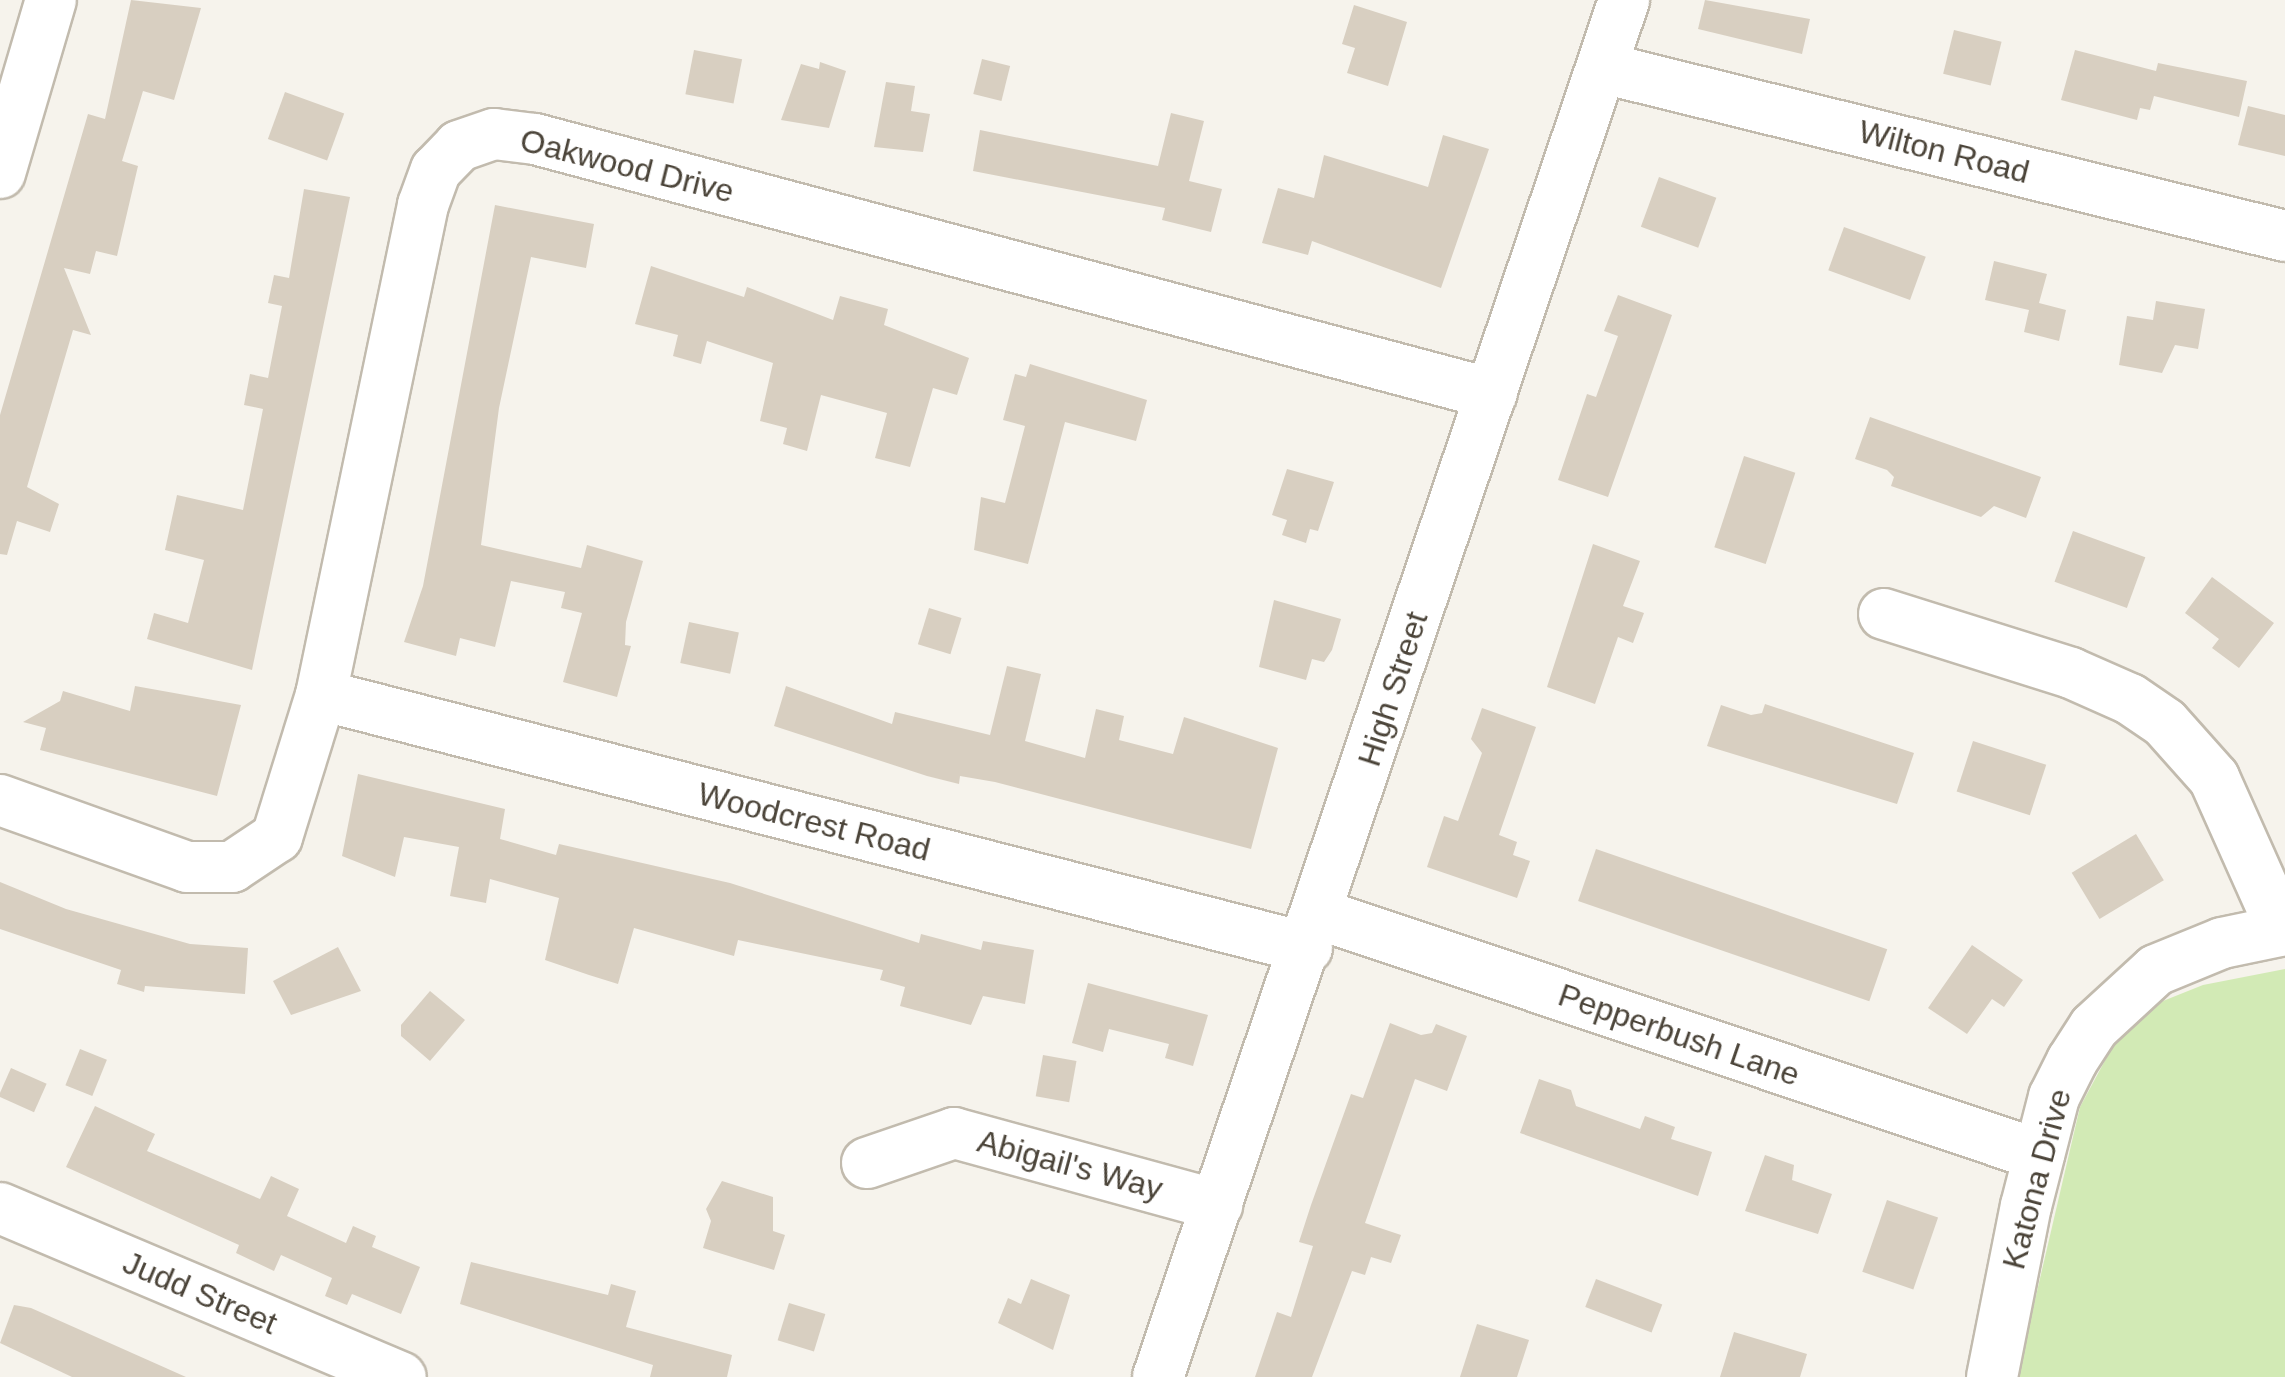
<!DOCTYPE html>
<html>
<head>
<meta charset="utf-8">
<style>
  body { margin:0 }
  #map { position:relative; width:2285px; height:1377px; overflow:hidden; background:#f6f3ec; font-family:Arial,sans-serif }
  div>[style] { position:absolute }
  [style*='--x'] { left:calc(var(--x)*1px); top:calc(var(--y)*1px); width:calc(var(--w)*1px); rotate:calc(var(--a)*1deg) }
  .green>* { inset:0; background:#d2eab5 }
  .building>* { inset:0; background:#d8cfc1; transform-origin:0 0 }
  .roads { filter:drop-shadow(2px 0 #c2bbae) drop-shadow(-2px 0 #c2bbae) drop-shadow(0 2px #c2bbae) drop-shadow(0 -2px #c2bbae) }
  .minor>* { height:50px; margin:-25px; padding:0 25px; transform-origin:25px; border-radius:25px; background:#fff }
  span { translate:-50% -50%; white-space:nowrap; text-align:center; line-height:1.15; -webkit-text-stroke:10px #fff; paint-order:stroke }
  .street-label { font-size:32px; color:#4b4439 }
</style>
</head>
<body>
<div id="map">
  <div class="green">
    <div style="clip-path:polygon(2285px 969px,2285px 1377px,2017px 1377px,2080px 1107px,2116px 1040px,2163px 1001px,2203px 985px)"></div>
  </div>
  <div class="building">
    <div style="clip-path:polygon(131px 0,201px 8px,174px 100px,143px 91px,122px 161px,138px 166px,117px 256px,96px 251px,90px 274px,64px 268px,91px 335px,73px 330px,27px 487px,59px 504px,50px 532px,17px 521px,7px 555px,0 554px,0 415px,88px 114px,105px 119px)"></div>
    <div style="clip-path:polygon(1705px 0,1810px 19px,1802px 54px,1698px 29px)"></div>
    <div style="clip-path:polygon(1354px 5px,1407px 22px,1388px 86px,1347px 73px,1355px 48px,1342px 44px)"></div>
    <div style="left:1954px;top:30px;width:49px;height:45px;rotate:14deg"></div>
    <div style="left:694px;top:50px;width:49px;height:45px;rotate:11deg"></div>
    <div style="clip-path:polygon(2075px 50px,2156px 71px,2158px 63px,2247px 81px,2239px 117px,2154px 96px,2150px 110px,2140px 108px,2137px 120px,2061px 100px)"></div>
    <div style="left:982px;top:59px;width:29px;height:36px;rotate:14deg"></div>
    <div style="clip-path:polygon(820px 62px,846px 71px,829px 128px,781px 120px,801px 64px,819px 69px)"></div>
    <div style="clip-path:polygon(886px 82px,915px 86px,911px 111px,930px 114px,923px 152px,874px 147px)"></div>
    <div style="left:285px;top:92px;width:63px;height:50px;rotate:20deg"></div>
    <div style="clip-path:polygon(2248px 106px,2285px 115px,2285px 156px,2238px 145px)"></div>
    <div style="clip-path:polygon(1171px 113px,1204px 121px,1189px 181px,1222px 189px,1211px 232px,1162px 220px,1165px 208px,973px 171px,980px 130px,1158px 166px)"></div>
    <div style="clip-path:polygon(1443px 135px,1489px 149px,1441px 288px,1312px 241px,1308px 255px,1262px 243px,1278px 188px,1314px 198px,1324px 155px,1428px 187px)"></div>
    <div style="left:1659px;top:177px;width:61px;height:53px;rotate:20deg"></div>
    <div style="clip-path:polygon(304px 189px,350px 197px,252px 670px,147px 639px,154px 613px,188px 623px,204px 560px,165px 550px,177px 495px,243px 510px,263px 409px,244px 405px,250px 374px,268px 378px,282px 306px,268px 303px,274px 275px,289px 278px)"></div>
    <div style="clip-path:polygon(495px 205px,594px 224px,586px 268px,531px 257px,499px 408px,481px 545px,581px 568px,587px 545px,643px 561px,626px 622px,625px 645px,631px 646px,617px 697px,563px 682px,582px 613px,561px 608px,565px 592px,511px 581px,495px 647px,460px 638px,456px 656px,404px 642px,423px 586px)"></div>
    <div style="left:1844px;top:227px;width:87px;height:46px;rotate:20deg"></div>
    <div style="clip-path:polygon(1994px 261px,2047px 274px,2039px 303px,2066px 310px,2059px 341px,2024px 332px,2029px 310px,1985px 300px)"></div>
    <div style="clip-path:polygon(651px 266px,744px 297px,747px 287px,833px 320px,840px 296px,888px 309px,884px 325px,969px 358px,957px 395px,933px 388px,910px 467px,875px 458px,887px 413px,821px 395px,807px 451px,783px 444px,787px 428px,760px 421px,773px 363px,707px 341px,701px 364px,673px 356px,678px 335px,635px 324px)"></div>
    <div style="clip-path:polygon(1618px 295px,1672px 315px,1608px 497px,1558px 480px,1587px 394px,1596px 397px,1618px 336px,1604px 331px)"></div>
    <div style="clip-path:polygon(2156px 301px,2205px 309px,2198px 349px,2175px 345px,2162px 373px,2119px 365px,2127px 316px,2153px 320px)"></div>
    <div style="clip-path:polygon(1030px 364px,1147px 400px,1136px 441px,1065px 422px,1028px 564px,974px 550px,981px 497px,1005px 503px,1025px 426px,1003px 420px,1015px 374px,1026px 377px)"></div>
    <div style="clip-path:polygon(1870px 417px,2041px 477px,2026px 518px,1994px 506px,1981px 517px,1891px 486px,1894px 477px,1887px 470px,1855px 459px)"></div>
    <div style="left:1744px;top:456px;width:54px;height:96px;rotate:18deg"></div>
    <div style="clip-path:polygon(1287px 469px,1334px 482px,1318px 531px,1310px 529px,1306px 543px,1282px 535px,1287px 520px,1272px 515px)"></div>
    <div style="left:2073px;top:531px;width:77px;height:54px;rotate:20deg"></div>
    <div style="clip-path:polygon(1593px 544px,1640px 561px,1623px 606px,1644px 613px,1633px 643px,1618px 637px,1595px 704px,1547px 687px)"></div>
    <div style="clip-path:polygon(2212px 577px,2274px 623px,2239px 668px,2212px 648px,2219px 639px,2185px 613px)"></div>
    <div style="clip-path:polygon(1274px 600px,1341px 619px,1332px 650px,1324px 662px,1312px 659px,1306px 680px,1259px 667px)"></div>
    <div style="left:929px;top:608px;width:34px;height:38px;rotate:17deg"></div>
    <div style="left:689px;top:622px;width:51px;height:42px;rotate:12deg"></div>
    <div style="clip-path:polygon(1007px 666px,1041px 674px,1025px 741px,1085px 758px,1096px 709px,1124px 716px,1119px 740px,1173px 754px,1184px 717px,1278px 748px,1251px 849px,995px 782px,960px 776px,959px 784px,927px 776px,774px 726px,786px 686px,892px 724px,895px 712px,990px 735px)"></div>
    <div style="clip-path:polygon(135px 686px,241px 705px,217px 796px,40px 750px,46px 728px,23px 722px,60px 701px,63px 691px,130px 711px)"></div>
    <div style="clip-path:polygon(1765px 704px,1914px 753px,1897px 804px,1707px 746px,1721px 705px,1751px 715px,1762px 713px)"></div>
    <div style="clip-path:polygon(1482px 708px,1536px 727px,1499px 835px,1517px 842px,1513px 855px,1530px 861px,1517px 898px,1427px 867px,1444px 816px,1458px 821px,1482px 753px,1471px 739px)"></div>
    <div style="left:1973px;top:741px;width:77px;height:53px;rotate:18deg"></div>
    <div style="clip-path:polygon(358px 774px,505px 809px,500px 839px,556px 855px,559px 844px,730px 883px,919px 943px,921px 934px,981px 950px,983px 941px,1034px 950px,1025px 1004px,983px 996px,971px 1025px,900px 1006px,905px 987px,880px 980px,883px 970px,738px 940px,734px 956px,634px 928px,618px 984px,589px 975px,545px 960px,559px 898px,490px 879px,486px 903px,450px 896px,459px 847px,404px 837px,395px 877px,342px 856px)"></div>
    <div style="left:2136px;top:834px;width:54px;height:75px;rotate:59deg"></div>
    <div style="left:1596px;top:849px;width:308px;height:55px;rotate:19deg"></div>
    <div style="clip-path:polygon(0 882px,66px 909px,190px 944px,248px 948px,245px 994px,145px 986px,144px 992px,117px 984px,121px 970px,0 929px)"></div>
    <div style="clip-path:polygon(1972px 945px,2023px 980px,2004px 1007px,1992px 999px,1967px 1034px,1928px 1008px)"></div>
    <div style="clip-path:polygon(338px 947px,361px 991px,291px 1015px,273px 981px)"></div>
    <div style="clip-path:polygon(1088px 983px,1208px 1015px,1193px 1066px,1165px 1058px,1169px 1044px,1109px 1029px,1103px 1052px,1072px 1043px)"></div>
    <div style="clip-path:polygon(430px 991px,465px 1020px,430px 1061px,401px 1036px,401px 1025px)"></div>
    <div style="clip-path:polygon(1390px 1023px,1421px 1035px,1432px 1033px,1436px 1024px,1467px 1036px,1447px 1091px,1415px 1079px,1365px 1223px,1401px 1235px,1391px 1263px,1371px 1257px,1365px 1275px,1352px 1271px,1312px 1377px,1255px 1377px,1277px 1312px,1291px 1317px,1313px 1246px,1299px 1242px,1311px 1205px,1351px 1094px,1363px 1098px)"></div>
    <div style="left:80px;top:1049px;width:29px;height:39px;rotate:22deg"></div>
    <div style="left:1043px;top:1055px;width:34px;height:42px;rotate:10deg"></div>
    <div style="left:11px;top:1068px;width:39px;height:31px;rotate:24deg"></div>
    <div style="clip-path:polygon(1539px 1079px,1571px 1090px,1576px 1106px,1640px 1129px,1645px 1116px,1675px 1127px,1671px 1139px,1712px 1152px,1698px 1196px,1520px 1133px)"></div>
    <div style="clip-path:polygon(95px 1106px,155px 1134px,147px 1151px,260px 1199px,271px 1176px,299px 1189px,287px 1216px,346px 1243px,353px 1226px,376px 1236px,372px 1247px,420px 1267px,401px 1314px,352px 1294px,347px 1305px,325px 1296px,332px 1278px,281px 1255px,274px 1271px,236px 1253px,239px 1245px,66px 1167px)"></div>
    <div style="clip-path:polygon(1765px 1155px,1794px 1165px,1792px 1180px,1832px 1194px,1818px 1234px,1745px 1211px)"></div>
    <div style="clip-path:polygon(722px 1181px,773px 1197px,773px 1231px,785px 1235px,774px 1270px,703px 1248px,711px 1221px,706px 1209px)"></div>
    <div style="left:1887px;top:1200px;width:54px;height:76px;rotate:19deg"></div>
    <div style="clip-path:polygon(471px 1262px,608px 1295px,611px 1284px,636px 1291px,626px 1327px,732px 1355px,727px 1377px,650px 1377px,653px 1365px,460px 1304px)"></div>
    <div style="clip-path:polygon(1031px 1279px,1070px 1295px,1053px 1350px,998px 1323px,1008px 1298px,1021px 1304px)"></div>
    <div style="left:1596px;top:1279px;width:71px;height:30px;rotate:21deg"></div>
    <div style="left:789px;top:1303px;width:38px;height:39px;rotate:17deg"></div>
    <div style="clip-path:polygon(14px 1305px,31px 1308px,186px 1377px,72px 1377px,0 1343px)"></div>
    <div style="clip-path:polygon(1477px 1324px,1529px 1340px,1517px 1377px,1460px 1377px)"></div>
    <div style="clip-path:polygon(1734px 1332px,1807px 1354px,1800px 1377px,1720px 1377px)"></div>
  </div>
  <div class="roads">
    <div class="minor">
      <div style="--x:1603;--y:68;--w:702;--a:13.84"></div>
      <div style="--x:0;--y:173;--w:180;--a:-73.6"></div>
      <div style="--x:1884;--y:614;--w:196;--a:17.5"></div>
      <div style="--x:2071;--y:673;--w:64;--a:23.8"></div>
      <div style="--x:2130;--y:699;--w:42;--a:34.4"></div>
      <div style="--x:2165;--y:723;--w:74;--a:48.3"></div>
      <div style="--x:2214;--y:778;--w:167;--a:65.9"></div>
      <div style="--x:321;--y:695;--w:1018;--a:14.39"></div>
      <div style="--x:0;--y:800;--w:199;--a:19.7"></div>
      <div style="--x:187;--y:867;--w:45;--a:0"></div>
      <div style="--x:232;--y:867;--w:54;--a:-33.7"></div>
      <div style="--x:277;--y:837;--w:149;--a:-72.8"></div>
      <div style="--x:321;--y:695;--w:501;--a:-78.24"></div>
      <div style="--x:423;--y:205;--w:37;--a:-70"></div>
      <div style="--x:436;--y:170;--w:33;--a:-46"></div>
      <div style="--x:459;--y:146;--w:37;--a:-19"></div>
      <div style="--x:494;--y:134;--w:41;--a:7"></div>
      <div style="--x:535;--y:139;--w:990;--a:14.92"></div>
      <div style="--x:1319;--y:914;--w:759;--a:18.51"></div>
      <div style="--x:867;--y:1163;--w:92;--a:-19"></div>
      <div style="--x:954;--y:1133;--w:273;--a:15.3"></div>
      <div style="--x:0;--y:1208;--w:435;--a:22.9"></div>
      <div style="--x:1158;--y:1377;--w:1454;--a:-71.3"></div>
      <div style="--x:1992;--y:1377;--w:174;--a:-78.8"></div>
      <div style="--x:2026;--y:1206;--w:113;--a:-75.6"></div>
      <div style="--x:2054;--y:1097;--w:40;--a:-63.4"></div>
      <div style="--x:2072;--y:1061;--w:40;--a:-57.1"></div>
      <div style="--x:2094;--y:1027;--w:84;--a:-42.6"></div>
      <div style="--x:2156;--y:970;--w:71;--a:-22.2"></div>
      <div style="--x:2222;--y:943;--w:64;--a:-11.7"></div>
    </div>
  </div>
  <div class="street-label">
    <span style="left:1944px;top:152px;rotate:14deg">Wilton Road</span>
    <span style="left:627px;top:166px;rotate:14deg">Oakwood Drive</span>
    <span style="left:1393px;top:689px;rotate:-72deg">High Street</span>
    <span style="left:814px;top:822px;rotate:14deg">Woodcrest Road</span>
    <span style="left:1679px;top:1035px;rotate:19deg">Pepperbush Lane</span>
    <span style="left:1070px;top:1165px;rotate:15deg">Abigail's Way</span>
    <span style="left:2037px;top:1179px;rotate:-75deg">Katona Drive</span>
    <span style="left:200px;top:1293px;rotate:23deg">Judd Street</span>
  </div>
</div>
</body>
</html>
